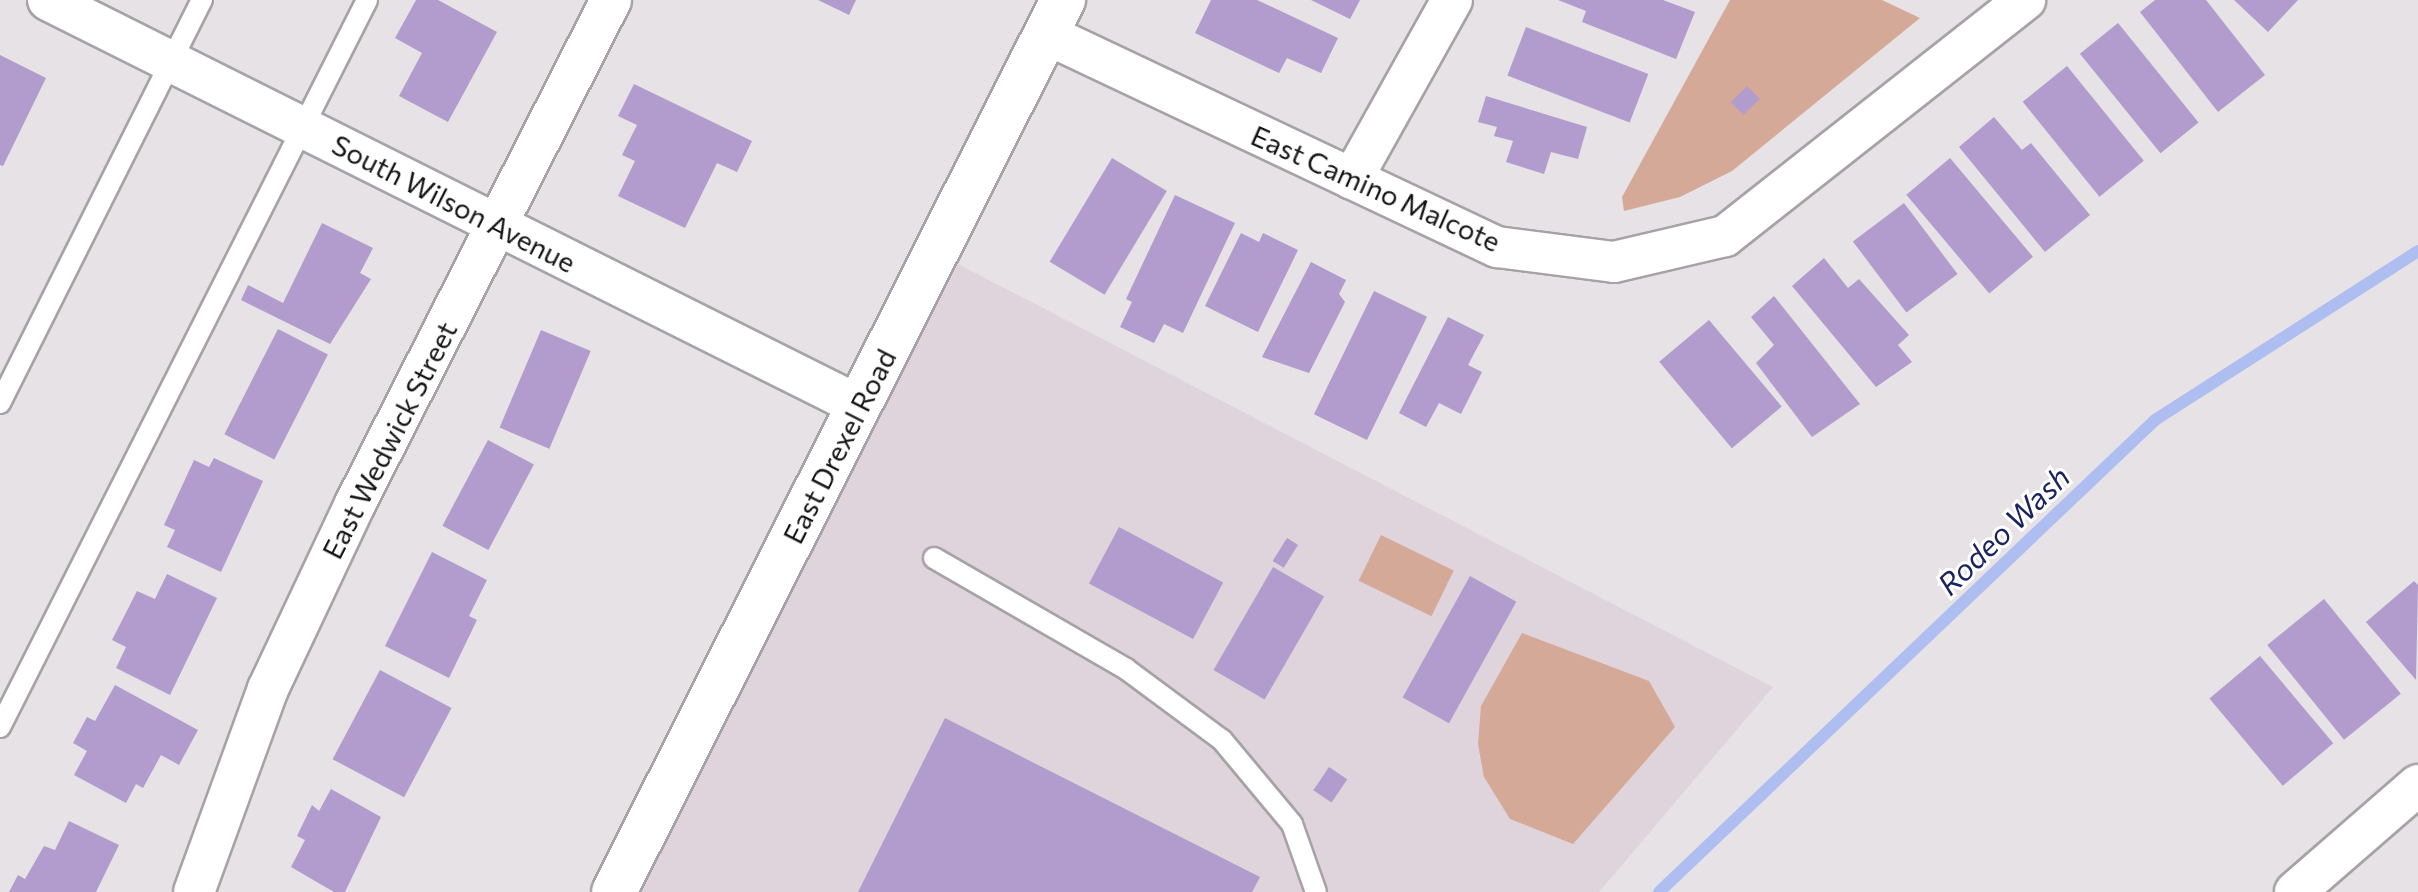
<!DOCTYPE html>
<html>
<head>
<meta charset="utf-8">
<style>
  body { margin:0 }
  #map { position:relative; width:2418px; height:892px; overflow:hidden; background:#e6e2e5; font-family:Commissioner,sans-serif }
  div>[style] { position:absolute }
  [style*='--x'] { left:calc(var(--x)*1px); top:calc(var(--y)*1px); width:calc(var(--w)*1px); rotate:calc(var(--a)*1deg) }
  .built>* { inset:0; background:#dfd4db }
  .green>* { inset:0; background:#d5a998; transform-origin:0 0 }
  .stream>* { height:12px; margin:-6px; padding:0 6px; transform-origin:6px; border-radius:6px; background:#afbef1 }
  .building>* { inset:0; background:#b19ccd; transform-origin:0 0 }
  .roads { filter:drop-shadow(2px 0 #a6a2a5) drop-shadow(-2px 0 #a6a2a5) drop-shadow(0 2px #a6a2a5) drop-shadow(0 -2px #a6a2a5) }
  .service>* { height:20px; margin:-10px; padding:0 10px; transform-origin:10px; border-radius:10px; background:#fff }
  .minor>* { height:40px; margin:-20px; padding:0 20px; transform-origin:20px; border-radius:20px; background:#fff }
  .tertiary>* { height:44px; margin:-22px; padding:0 22px; transform-origin:22px; border-radius:22px; background:#fff }
  span { translate:-50% -50%; white-space:nowrap; text-align:center; line-height:1.15; -webkit-text-stroke:6px #fff; paint-order:stroke }
  .street-label { font-size:28px; color:#151314 }
  .water-label { font-size:30px; color:#1a235d; font-style:italic }
</style>
</head>
<body>
<div id="map">
  <div class="built">
    <div style="clip-path:polygon(958px 264px,1773px 687px,1599px 892px,638px 892px)"></div>
  </div>
  <div class="green">
    <div style="clip-path:polygon(1730px 0,1882px 0,1920px 18px,1732px 171px,1680px 197px,1624px 211px,1622px 197px)"></div>
    <div style="left:1381px;top:535px;width:81px;height:51px;rotate:26deg"></div>
    <div style="clip-path:polygon(1522px 633px,1649px 681px,1675px 727px,1573px 844px,1510px 819px,1484px 777px,1478px 744px,1481px 706px)"></div>
  </div>
  <div class="stream">
    <div style="--x:1659;--y:892;--w:685;--a:-43.58"></div>
    <div style="--x:2155;--y:420;--w:313;--a:-32.7"></div>
  </div>
  <div class="building">
    <div style="clip-path:polygon(416px 0,438px 0,497px 32px,448px 122px,399px 96px,422px 53px,395px 38px)"></div>
    <div style="clip-path:polygon(818px 0,856px 0,849px 15px)"></div>
    <div style="clip-path:polygon(1211px 0,1257px 0,1338px 38px,1321px 73px,1287px 58px,1279px 73px,1195px 33px)"></div>
    <div style="clip-path:polygon(1311px 0,1360px 0,1350px 19px)"></div>
    <div style="clip-path:polygon(1558px 0,1663px 0,1695px 12px,1676px 59px,1582px 22px,1586px 11px)"></div>
    <div style="clip-path:polygon(2155px 0,2206px 0,2265px 75px,2218px 112px,2140px 12px)"></div>
    <div style="clip-path:polygon(2234px 0,2298px 0,2268px 32px)"></div>
    <div style="left:2118px;top:23px;width:128px;height:49px;rotate:51deg"></div>
    <div style="left:1526px;top:27px;width:131px;height:52px;rotate:21deg"></div>
    <div style="clip-path:polygon(0 55px,46px 78px,3px 166px,0 165px)"></div>
    <div style="left:2067px;top:66px;width:122px;height:57px;rotate:51deg"></div>
    <div style="clip-path:polygon(634px 84px,752px 141px,737px 172px,717px 163px,685px 228px,618px 196px,635px 161px,622px 155px,637px 125px,618px 116px)"></div>
    <div style="left:1747px;top:86px;width:18px;height:23px;rotate:45deg"></div>
    <div style="clip-path:polygon(1486px 96px,1587px 127px,1578px 159px,1551px 152px,1544px 174px,1506px 162px,1513px 141px,1494px 136px,1497px 127px,1478px 122px)"></div>
    <div style="clip-path:polygon(1994px 117px,2022px 150px,2031px 143px,2090px 215px,2045px 252px,1959px 147px)"></div>
    <div style="left:1112px;top:158px;width:64px;height:121px;rotate:31deg"></div>
    <div style="left:1950px;top:158px;width:129px;height:57px;rotate:50deg"></div>
    <div style="clip-path:polygon(1175px 195px,1235px 223px,1183px 333px,1164px 324px,1154px 343px,1120px 327px,1132px 302px,1126px 299px)"></div>
    <div style="left:1904px;top:203px;width:89px;height:64px;rotate:53deg"></div>
    <div style="clip-path:polygon(322px 223px,373px 248px,360px 273px,371px 279px,330px 344px,241px 300px,248px 285px,283px 303px)"></div>
    <div style="clip-path:polygon(1241px 233px,1259px 242px,1263px 233px,1298px 250px,1258px 332px,1205px 306px)"></div>
    <div style="clip-path:polygon(1824px 258px,1848px 288px,1859px 279px,1909px 335px,1898px 345px,1912px 362px,1876px 387px,1792px 286px)"></div>
    <div style="clip-path:polygon(1311px 262px,1346px 280px,1339px 294px,1345px 302px,1309px 373px,1262px 357px)"></div>
    <div style="left:1374px;top:291px;width:59px;height:137px;rotate:26deg"></div>
    <div style="clip-path:polygon(1774px 296px,1860px 404px,1812px 437px,1756px 363px,1774px 345px,1751px 317px)"></div>
    <div style="clip-path:polygon(1448px 317px,1484px 335px,1468px 365px,1482px 372px,1461px 414px,1439px 403px,1426px 427px,1399px 413px)"></div>
    <div style="left:1709px;top:320px;width:113px;height:65px;rotate:50deg"></div>
    <div style="left:278px;top:329px;width:56px;height:118px;rotate:27deg"></div>
    <div style="left:541px;top:330px;width:54px;height:106px;rotate:23deg"></div>
    <div style="left:488px;top:440px;width:52px;height:97px;rotate:28deg"></div>
    <div style="clip-path:polygon(214px 458px,263px 481px,221px 572px,167px 547px,175px 530px,164px 525px,194px 460px,209px 467px)"></div>
    <div style="left:1119px;top:527px;width:118px;height:64px;rotate:28deg"></div>
    <div style="left:1287px;top:538px;width:13px;height:27px;rotate:32deg"></div>
    <div style="clip-path:polygon(432px 552px,487px 580px,469px 616px,477px 620px,449px 678px,385px 646px)"></div>
    <div style="left:1273px;top:567px;width:59px;height:119px;rotate:30deg"></div>
    <div style="clip-path:polygon(167px 574px,217px 598px,170px 695px,116px 668px,126px 647px,112px 640px,137px 591px,155px 599px)"></div>
    <div style="left:1470px;top:576px;width:53px;height:139px;rotate:29deg"></div>
    <div style="clip-path:polygon(2414px 581px,2418px 585px,2416px 680px,2366px 622px)"></div>
    <div style="left:2324px;top:599px;width:122px;height:73px;rotate:51deg"></div>
    <div style="left:2260px;top:656px;width:114px;height:66px;rotate:50deg"></div>
    <div style="left:380px;top:670px;width:81px;height:101px;rotate:28deg"></div>
    <div style="clip-path:polygon(115px 685px,198px 730px,179px 765px,161px 755px,143px 788px,136px 784px,126px 803px,74px 775px,87px 751px,73px 743px,87px 717px,95px 721px)"></div>
    <div style="clip-path:polygon(945px 718px,1260px 877px,1252px 892px,858px 892px)"></div>
    <div style="left:1329px;top:767px;width:22px;height:28px;rotate:34deg"></div>
    <div style="clip-path:polygon(331px 789px,381px 817px,345px 892px,334px 892px,291px 867px,305px 840px,297px 836px,312px 805px,319px 811px)"></div>
    <div style="clip-path:polygon(69px 821px,119px 845px,96px 892px,9px 892px,18px 875px,25px 879px,44px 846px,55px 850px)"></div>
  </div>
  <div class="roads">
    <div class="service">
      <div style="--x:0;--y:403;--w:451;--a:-63.4"></div>
      <div style="--x:934;--y:558;--w:222;--a:30"></div>
      <div style="--x:1126;--y:669;--w:119;--a:36.5"></div>
      <div style="--x:1222;--y:740;--w:109;--a:50.2"></div>
      <div style="--x:1292;--y:824;--w:72;--a:70.6"></div>
      <div style="--x:0;--y:727;--w:814;--a:-63.21"></div>
    </div>
    <div class="minor">
      <div style="--x:48;--y:0;--w:908;--a:26.57"></div>
      <div style="--x:1046;--y:34;--w:499;--a:25.3"></div>
      <div style="--x:1497;--y:247;--w:118;--a:7.3"></div>
      <div style="--x:1614;--y:262;--w:114;--a:-13.2"></div>
      <div style="--x:1725;--y:236;--w:382;--a:-38.2"></div>
      <div style="--x:1352;--y:179;--w:205;--a:-60.8"></div>
      <div style="--x:194;--y:892;--w:216;--a:-70"></div>
      <div style="--x:268;--y:689;--w:204;--a:-64.8"></div>
      <div style="--x:355;--y:504;--w:565;--a:-63.07"></div>
      <div style="--x:2295;--y:892;--w:163;--a:-41"></div>
    </div>
    <div class="tertiary">
      <div style="--x:614;--y:892;--w:999;--a:-63.28"></div>
    </div>
  </div>
  <div class="street-label">
    <span style="left:1376px;top:188px;rotate:24deg">East Camino Malcote</span>
    <span style="left:454px;top:203px;rotate:27deg">South Wilson Avenue</span>
    <span style="left:389px;top:440px;rotate:-63deg">East Wedwick Street</span>
    <span style="left:839px;top:446px;rotate:-63deg">East Drexel Road</span>
  </div>
  <div class="water-label">
    <span style="left:2003px;top:530px;rotate:-44deg">Rodeo Wash</span>
  </div>
</div>
</body>
</html>
